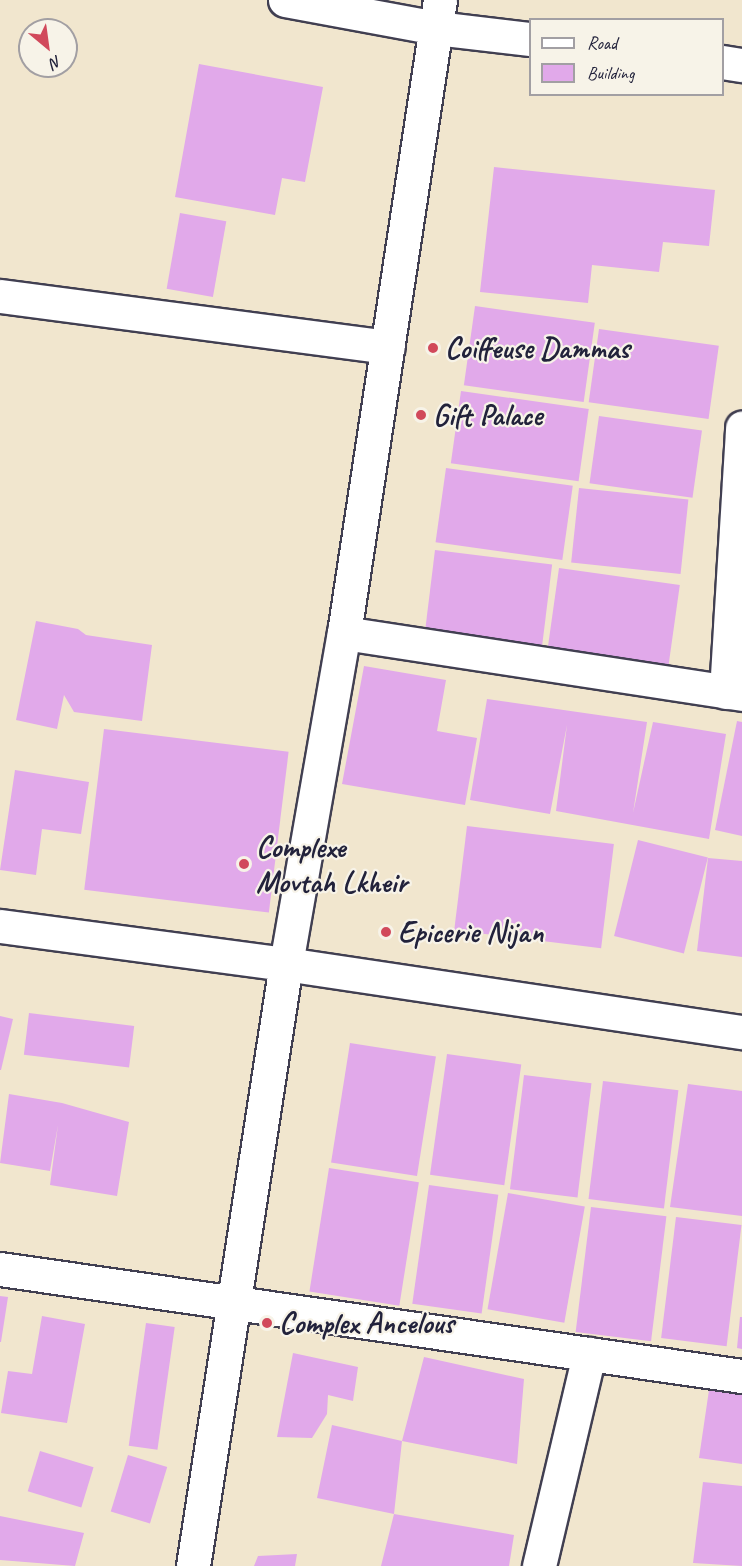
<!DOCTYPE html>
<html>
<head>
<meta charset="utf-8">
<style>
  body { margin:0 }
  #map { position:relative; width:742px; height:1566px; overflow:hidden; background:#f1e6ce; font-family:Caveat,sans-serif }
  div>[style] { position:absolute }
  [style*='--x'] { left:calc(var(--x)*1px); top:calc(var(--y)*1px); width:calc(var(--w)*1px); rotate:calc(var(--a)*1deg) }
  .building>* { inset:0; background:#e1a9ea; transform-origin:0 0 }
  .roads { filter:drop-shadow(2px 0 #413f51) drop-shadow(-2px 0 #413f51) drop-shadow(0 2px #413f51) drop-shadow(0 -2px #413f51) }
  .street>* { height:33px; margin:-16.5px; padding:0 16.5px; transform-origin:16.5px; border-radius:16.5px; background:#fff }
  .secondary>* { height:33px; margin:-16.5px; padding:0 16.5px; transform-origin:16.5px; border-radius:16.5px; background:#fff }
  .dots>* { width:16px; height:16px; translate:-50% -50%; box-sizing:border-box; border:3px solid #f7f3e8; border-radius:50% }
  span { translate:-50% -50%; white-space:nowrap; text-align:center; line-height:1.15; -webkit-text-stroke:4.5px #f7f3e8; paint-order:stroke }
  .poi-label { font-size:30px; color:#22223b; font-weight:700 }
  .left { translate:0 -50%; text-align:left }
  .legend { position:absolute; left:529px; top:18px; width:195px; height:78px; box-sizing:border-box; background:#f7f3e8; border:2px solid #a29fa3; margin:0; padding:8px 10px; list-style:none; font-size:18px; color:#22223b }
  .legend li { display:flex; align-items:center; gap:12px; height:30px }
  .legend b { width:30px; border:2px solid #a29fa3 }
  .north { position:absolute; left:18px; top:18px; width:60px; height:60px; box-sizing:border-box; background:#f7f3e8; border:2px solid #a29fa3; border-radius:50%; rotate:151deg; font-size:16px; font-weight:700; line-height:24px; text-align:center; color:#22223b }
  .north::after { content:''; display:block; margin:auto; width:21px; height:27px; background:#d1495b; clip-path:polygon(50% 0,100% 100%,50% 72%,0 100%) }
</style>
</head>
<body>
<div id="map">
  <div class="building">
    <div style="clip-path:polygon(199px 64px,323px 87px,305px 182px,282px 178px,275px 215px,175px 197px)"></div>
    <div style="clip-path:polygon(494px 167px,715px 190px,709px 246px,663px 242px,659px 272px,592px 265px,588px 303px,480px 292px)"></div>
    <div style="left:180px;top:213px;width:47px;height:77px;rotate:10deg"></div>
    <div style="left:475px;top:306px;width:121px;height:80px;rotate:8deg"></div>
    <div style="left:599px;top:329px;width:121px;height:74px;rotate:8deg"></div>
    <div style="left:461px;top:391px;width:129px;height:73px;rotate:8deg"></div>
    <div style="left:599px;top:416px;width:104px;height:68px;rotate:8deg"></div>
    <div style="left:446px;top:468px;width:128px;height:75px;rotate:8deg"></div>
    <div style="left:579px;top:488px;width:110px;height:75px;rotate:6deg"></div>
    <div style="left:435px;top:550px;width:118px;height:82px;rotate:7deg"></div>
    <div style="left:559px;top:568px;width:122px;height:84px;rotate:8deg"></div>
    <div style="clip-path:polygon(36px 621px,78px 629px,86px 635px,152px 645px,142px 721px,74px 712px,64px 695px,57px 729px,16px 720px)"></div>
    <div style="clip-path:polygon(364px 666px,446px 680px,437px 731px,477px 738px,465px 805px,342px 784px)"></div>
    <div style="clip-path:polygon(487px 699px,647px 722px,633px 813px,653px 722px,726px 734px,709px 839px,556px 811px,567px 725px,550px 814px,470px 800px)"></div>
    <div style="clip-path:polygon(737px 721px,742px 722px,742px 836px,715px 830px)"></div>
    <div style="left:104px;top:729px;width:186px;height:162px;rotate:7deg"></div>
    <div style="clip-path:polygon(15px 770px,89px 782px,81px 834px,42px 829px,36px 875px,0 870px)"></div>
    <div style="left:467px;top:826px;width:148px;height:105px;rotate:7deg"></div>
    <div style="left:638px;top:840px;width:72px;height:99px;rotate:14deg"></div>
    <div style="clip-path:polygon(708px 858px,742px 861px,742px 957px,697px 951px)"></div>
    <div style="left:29px;top:1013px;width:106px;height:42px;rotate:7deg"></div>
    <div style="clip-path:polygon(0 1016px,13px 1019px,1px 1070px,0 1070px)"></div>
    <div style="left:350px;top:1043px;width:87px;height:121px;rotate:9deg"></div>
    <div style="left:447px;top:1054px;width:75px;height:122px;rotate:8deg"></div>
    <div style="left:524px;top:1075px;width:68px;height:115px;rotate:7deg"></div>
    <div style="left:603px;top:1081px;width:76px;height:119px;rotate:7deg"></div>
    <div style="clip-path:polygon(688px 1084px,742px 1091px,742px 1216px,670px 1207px)"></div>
    <div style="clip-path:polygon(9px 1094px,62px 1103px,129px 1122px,117px 1196px,50px 1185px,58px 1125px,50px 1171px,0 1163px)"></div>
    <div style="left:329px;top:1168px;width:91px;height:125px;rotate:9deg"></div>
    <div style="left:429px;top:1185px;width:70px;height:120px;rotate:8deg"></div>
    <div style="left:508px;top:1193px;width:78px;height:118px;rotate:10deg"></div>
    <div style="left:591px;top:1207px;width:76px;height:126px;rotate:7deg"></div>
    <div style="left:676px;top:1217px;width:66px;height:122px;rotate:7deg"></div>
    <div style="clip-path:polygon(0 1296px,8px 1297px,1px 1342px,0 1342px)"></div>
    <div style="clip-path:polygon(42px 1316px,85px 1324px,67px 1423px,1px 1413px,8px 1371px,32px 1374px)"></div>
    <div style="clip-path:polygon(740px 1317px,742px 1317px,742px 1349px,737px 1348px)"></div>
    <div style="left:146px;top:1323px;width:29px;height:124px;rotate:8deg"></div>
    <div style="clip-path:polygon(293px 1353px,358px 1367px,353px 1401px,328px 1395px,327px 1414px,312px 1438px,277px 1437px)"></div>
    <div style="clip-path:polygon(424px 1357px,524px 1379px,517px 1464px,402px 1441px,394px 1514px,317px 1498px,332px 1425px,402px 1441px)"></div>
    <div style="clip-path:polygon(709px 1390px,742px 1394px,742px 1464px,699px 1458px)"></div>
    <div style="left:40px;top:1451px;width:56px;height:42px;rotate:17deg"></div>
    <div style="left:128px;top:1455px;width:41px;height:59px;rotate:17deg"></div>
    <div style="clip-path:polygon(703px 1482px,742px 1486px,742px 1566px,693px 1563px)"></div>
    <div style="clip-path:polygon(394px 1514px,514px 1535px,509px 1566px,381px 1566px)"></div>
    <div style="clip-path:polygon(0 1516px,84px 1533px,75px 1566px,0 1560px)"></div>
    <div style="clip-path:polygon(297px 1554px,295px 1566px,254px 1566px,258px 1556px)"></div>
  </div>
  <div class="roads">
    <div class="street">
      <div style="--x:285;--y:0;--w:154;--a:10.5"></div>
      <div style="--x:436;--y:28;--w:95;--a:6.7"></div>
      <div style="--x:722;--y:62;--w:20;--a:9"></div>
      <div style="--x:0;--y:296;--w:391;--a:7.5"></div>
      <div style="--x:344;--y:633;--w:403;--a:8.7"></div>
      <div style="--x:726;--y:692;--w:265;--a:-86.5"></div>
      <div style="--x:0;--y:926;--w:289;--a:7.6"></div>
      <div style="--x:286;--y:964;--w:461;--a:8.5"></div>
      <div style="--x:0;--y:1269;--w:750;--a:8.21"></div>
      <div style="--x:539;--y:1566;--w:218;--a:-76.7"></div>
    </div>
    <div class="secondary">
      <div style="--x:193;--y:1566;--w:609;--a:-81.22"></div>
      <div style="--x:286;--y:964;--w:336;--a:-80.1"></div>
      <div style="--x:344;--y:633;--w:640;--a:-81.38"></div>
    </div>
  </div>
  <div class="dots">
    <div style="left:433px;top:348px;background:#d1495b"></div>
    <div style="left:421px;top:415px;background:#d1495b"></div>
    <div style="left:244px;top:864px;background:#d1495b"></div>
    <div style="left:386px;top:932px;background:#d1495b"></div>
    <div style="left:267px;top:1323px;background:#d1495b"></div>
  </div>
  <div class="poi-label">
    <span class="left" style="left:445px;top:348px">Coiffeuse Dammas</span>
    <span class="left" style="left:433px;top:415px">Gift Palace</span>
    <span class="left" style="left:256px;top:864px">Complexe<br>Movtah Lkheir</span>
    <span class="left" style="left:398px;top:932px">Epicerie Nijan</span>
    <span class="left" style="left:279px;top:1323px">Complex Ancelous</span>
  </div>
  <ul class="legend">
  <li><b style="height:8px;background:#fff"></b>Road</li>
  <li><b style="height:16px;background:#e1a9ea"></b>Building</li>
  </ul>
  <div class="north">N</div>
</div>
</body>
</html>
